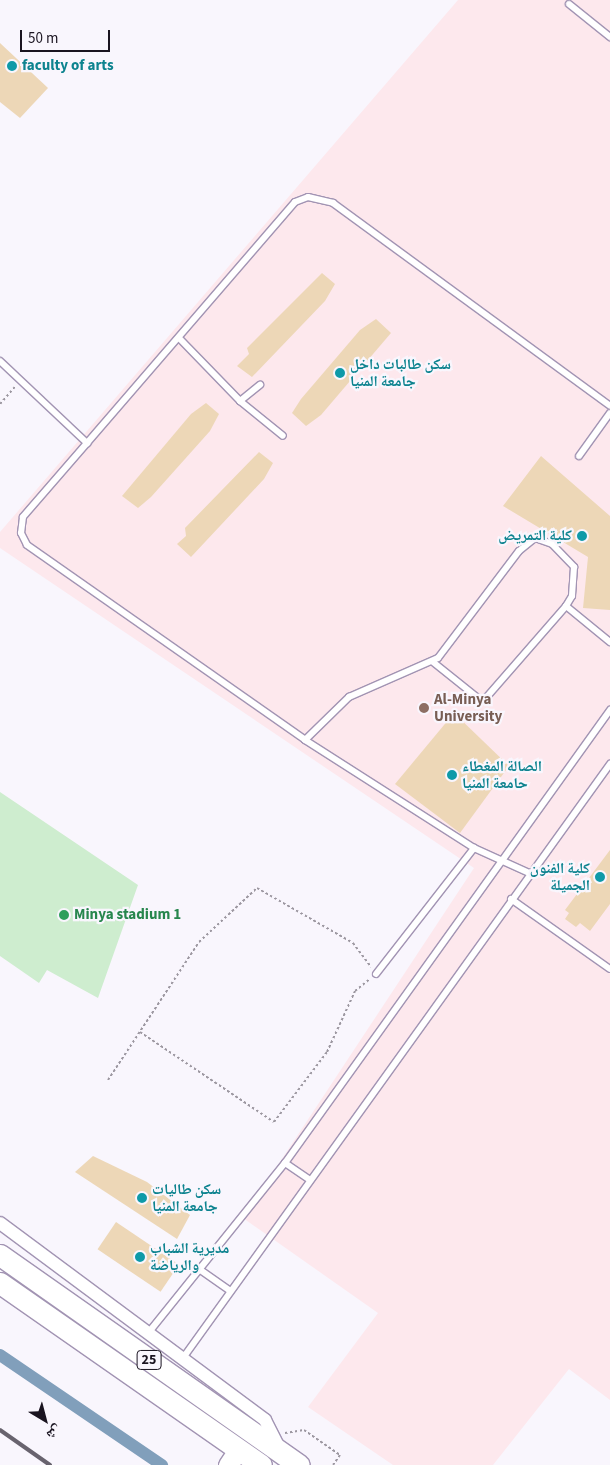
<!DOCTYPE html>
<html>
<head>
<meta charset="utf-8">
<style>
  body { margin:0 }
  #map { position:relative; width:610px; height:1465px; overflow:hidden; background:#f9f6fd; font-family:"Source Sans 3","Noto Naskh Arabic",sans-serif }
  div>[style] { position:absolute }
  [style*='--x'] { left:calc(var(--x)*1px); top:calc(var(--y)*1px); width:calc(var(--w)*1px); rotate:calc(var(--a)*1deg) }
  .education>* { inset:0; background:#fde8ed }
  .green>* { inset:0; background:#ceedcf }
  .canal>* { height:12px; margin:-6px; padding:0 6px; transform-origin:6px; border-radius:6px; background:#819fbb }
  .building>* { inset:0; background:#edd7b7; transform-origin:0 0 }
  .path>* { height:2px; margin-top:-1px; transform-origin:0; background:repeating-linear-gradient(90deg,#9c97a0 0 2.5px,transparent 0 5px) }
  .roads { filter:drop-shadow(1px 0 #a294b3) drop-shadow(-1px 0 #a294b3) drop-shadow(0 1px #a294b3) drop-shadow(0 -1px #a294b3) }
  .service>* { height:6px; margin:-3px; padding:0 3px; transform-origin:3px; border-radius:3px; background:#fff }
  .minor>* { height:12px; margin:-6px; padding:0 6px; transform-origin:6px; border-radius:6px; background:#fff }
  .secondary>* { height:19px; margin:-9.5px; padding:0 9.5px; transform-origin:9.5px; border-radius:9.5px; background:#fff }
  .trunk>* { height:21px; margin:-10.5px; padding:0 10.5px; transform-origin:10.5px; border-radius:10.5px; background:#fff }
  .rail>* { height:4px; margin:-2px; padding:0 2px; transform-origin:2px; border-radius:2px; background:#68636e }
  .dots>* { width:14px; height:14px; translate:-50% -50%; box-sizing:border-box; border:2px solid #f9f6fd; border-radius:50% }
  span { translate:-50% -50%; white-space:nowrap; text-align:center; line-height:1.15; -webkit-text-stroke:4.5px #f9f6fd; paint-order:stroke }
  .shield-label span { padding:1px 4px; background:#f9f6fd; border:1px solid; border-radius:4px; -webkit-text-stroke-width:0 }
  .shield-label { font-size:14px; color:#1a1420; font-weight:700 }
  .culture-label { font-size:15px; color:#0d838f; font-weight:700 }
  .left { translate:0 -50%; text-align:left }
  .right { translate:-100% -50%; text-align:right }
  .education-label { font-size:15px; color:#785e54; font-weight:700 }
  .leisure-label { font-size:15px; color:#27864d; font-weight:700 }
  .north { position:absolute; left:20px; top:1395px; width:50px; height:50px; -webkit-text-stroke:4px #f9f6fd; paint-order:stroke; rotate:143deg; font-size:14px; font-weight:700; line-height:20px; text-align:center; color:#1a1420 }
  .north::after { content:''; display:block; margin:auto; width:18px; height:22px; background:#1a1420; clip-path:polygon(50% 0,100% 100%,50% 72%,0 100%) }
  .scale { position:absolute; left:20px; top:30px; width:90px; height:22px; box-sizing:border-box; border:2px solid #1a1420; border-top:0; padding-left:6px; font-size:15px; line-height:18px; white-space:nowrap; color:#1a1420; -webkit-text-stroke:4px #f9f6fd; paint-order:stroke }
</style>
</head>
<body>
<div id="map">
  <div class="education">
    <div style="clip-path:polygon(458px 0,610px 0,610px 1400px,569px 1369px,493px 1465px,393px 1465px,308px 1407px,378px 1313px,243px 1218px,474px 868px,0 548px,0 532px)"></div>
  </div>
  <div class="green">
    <div style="clip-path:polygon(0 792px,138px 885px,98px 998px,47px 970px,39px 983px,0 956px)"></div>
  </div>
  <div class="canal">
    <div style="--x:0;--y:1355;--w:196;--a:34.2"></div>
  </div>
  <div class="building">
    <div style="clip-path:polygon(0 43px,48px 88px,20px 118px,0 102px)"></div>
    <div style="clip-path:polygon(322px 273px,335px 284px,325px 301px,252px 377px,237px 366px,249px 354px,247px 348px)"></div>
    <div style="clip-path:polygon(376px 319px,391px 333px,321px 415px,306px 426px,292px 413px,301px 399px,360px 330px)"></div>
    <div style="clip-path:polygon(206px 403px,219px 414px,210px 431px,151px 497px,138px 508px,122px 496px,191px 414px)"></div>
    <div style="clip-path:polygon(259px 452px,273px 463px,264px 479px,191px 557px,177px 544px,186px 536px,185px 528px)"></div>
    <div style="clip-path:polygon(541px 456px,610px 516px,610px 610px,583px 608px,588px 557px,503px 506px)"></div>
    <div style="clip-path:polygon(454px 713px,509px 766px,460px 833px,395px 784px)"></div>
    <div style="clip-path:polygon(610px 850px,610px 904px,590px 931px,580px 923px,576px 927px,565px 919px,569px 913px,565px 910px)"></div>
    <div style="clip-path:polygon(93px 1156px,147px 1182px,190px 1215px,177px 1239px,75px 1172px)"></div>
    <div style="left:116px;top:1222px;width:76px;height:33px;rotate:34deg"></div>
  </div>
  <div class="path">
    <div style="--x:0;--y:404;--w:23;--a:-49"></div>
    <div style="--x:140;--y:1032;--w:161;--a:33.9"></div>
    <div style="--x:274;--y:1122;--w:88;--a:-52.9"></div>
    <div style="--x:327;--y:1052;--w:67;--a:-65.3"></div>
    <div style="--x:355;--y:991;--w:19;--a:-39"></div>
    <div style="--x:108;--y:1080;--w:165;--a:-56.6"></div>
    <div style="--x:199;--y:942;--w:79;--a:-43"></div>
    <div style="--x:257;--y:888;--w:111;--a:29.8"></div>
    <div style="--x:353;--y:943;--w:30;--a:53"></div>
    <div style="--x:285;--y:1433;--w:19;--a:-9"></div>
    <div style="--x:304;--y:1430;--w:44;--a:34.8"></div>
    <div style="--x:340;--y:1455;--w:12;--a:125"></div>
  </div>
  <div class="roads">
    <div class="service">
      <div style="--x:569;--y:4;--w:53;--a:38.8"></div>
      <div style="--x:179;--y:338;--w:88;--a:45.9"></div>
      <div style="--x:240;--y:401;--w:55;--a:39.1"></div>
      <div style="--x:0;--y:361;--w:120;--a:43.3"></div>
      <div style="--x:87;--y:443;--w:318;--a:-49.2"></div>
      <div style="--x:295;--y:202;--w:14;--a:-21"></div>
      <div style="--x:308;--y:197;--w:26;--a:13"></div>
      <div style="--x:333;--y:203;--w:343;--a:36.2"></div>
      <div style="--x:240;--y:401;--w:26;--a:-39"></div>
      <div style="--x:87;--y:443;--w:98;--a:130.9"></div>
      <div style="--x:23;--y:517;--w:16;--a:97"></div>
      <div style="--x:21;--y:533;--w:13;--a:63"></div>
      <div style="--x:27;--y:545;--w:340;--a:35"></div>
      <div style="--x:305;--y:740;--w:201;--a:32.6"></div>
      <div style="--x:474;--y:848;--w:60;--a:24.4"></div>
      <div style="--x:579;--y:456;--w:53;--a:-54.2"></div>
      <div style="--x:433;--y:662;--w:58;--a:38.7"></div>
      <div style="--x:478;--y:698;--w:7;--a:8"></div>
      <div style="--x:485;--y:699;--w:123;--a:-48.9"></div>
      <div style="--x:305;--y:740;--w:62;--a:-44.3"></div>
      <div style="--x:349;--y:697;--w:97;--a:-23.7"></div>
      <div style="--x:438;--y:658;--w:134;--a:-52.9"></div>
      <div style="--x:519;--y:551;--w:21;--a:-39"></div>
      <div style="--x:535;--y:538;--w:18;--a:19"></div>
      <div style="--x:552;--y:544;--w:32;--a:46"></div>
      <div style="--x:574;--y:567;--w:29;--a:94"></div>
      <div style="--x:572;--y:596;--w:12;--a:121"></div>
      <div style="--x:566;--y:606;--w:57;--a:39.3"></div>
      <div style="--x:511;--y:899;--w:121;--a:35.3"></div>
      <div style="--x:376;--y:974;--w:160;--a:-52.1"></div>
      <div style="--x:285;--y:1163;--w:29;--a:34"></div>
      <div style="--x:199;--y:1269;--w:37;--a:35"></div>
      <div style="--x:149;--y:1332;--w:217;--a:-51.2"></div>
      <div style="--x:285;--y:1163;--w:558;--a:-54.34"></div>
      <div style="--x:183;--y:1358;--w:732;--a:-54.29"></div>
    </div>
    <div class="minor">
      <div style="--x:0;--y:1223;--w:330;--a:36.6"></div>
      <div style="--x:265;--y:1420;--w:35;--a:63"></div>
    </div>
    <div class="secondary">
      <div style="--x:228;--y:1465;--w:18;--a:-56"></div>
    </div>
    <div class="trunk">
      <div style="--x:0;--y:1255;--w:365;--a:35.1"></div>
      <div style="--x:0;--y:1283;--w:318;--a:34.9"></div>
    </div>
  </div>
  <div class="rail">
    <div style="--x:0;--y:1430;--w:61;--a:35"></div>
  </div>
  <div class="dots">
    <div style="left:12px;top:66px;background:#0f9aa8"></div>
    <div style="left:340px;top:373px;background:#0f9aa8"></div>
    <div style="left:582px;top:536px;background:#0f9aa8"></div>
    <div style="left:424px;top:708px;background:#8d6e63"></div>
    <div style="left:452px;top:775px;background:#0f9aa8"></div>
    <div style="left:600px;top:877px;background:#0f9aa8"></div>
    <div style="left:64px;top:915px;background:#2e9e5b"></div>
    <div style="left:142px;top:1198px;background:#0f9aa8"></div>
    <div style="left:140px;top:1257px;background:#0f9aa8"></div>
  </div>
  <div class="shield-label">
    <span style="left:149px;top:1360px">25</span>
  </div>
  <div class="culture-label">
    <span class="left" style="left:22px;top:66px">faculty of arts</span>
    <span class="left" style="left:350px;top:373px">سكن طالبات داخل<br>جامعة المنيا</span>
    <span class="right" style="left:572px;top:536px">كلية التمريض</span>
    <span class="left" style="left:462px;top:775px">الصالة المغطاء<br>حامعة المنيا</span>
    <span class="right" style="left:590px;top:877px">كلية الفنون<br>الجميلة</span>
    <span class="left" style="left:152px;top:1198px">سكن طاليات<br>جامعة المنيا</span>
    <span class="left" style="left:150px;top:1257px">مديرية الشباب<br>والرياضة</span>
  </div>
  <div class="education-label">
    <span class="left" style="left:434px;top:708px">Al-Minya<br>University</span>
  </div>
  <div class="leisure-label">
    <span class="left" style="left:74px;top:915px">Minya stadium 1</span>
  </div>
  <div class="north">ش</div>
  <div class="scale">50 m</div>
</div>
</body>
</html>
